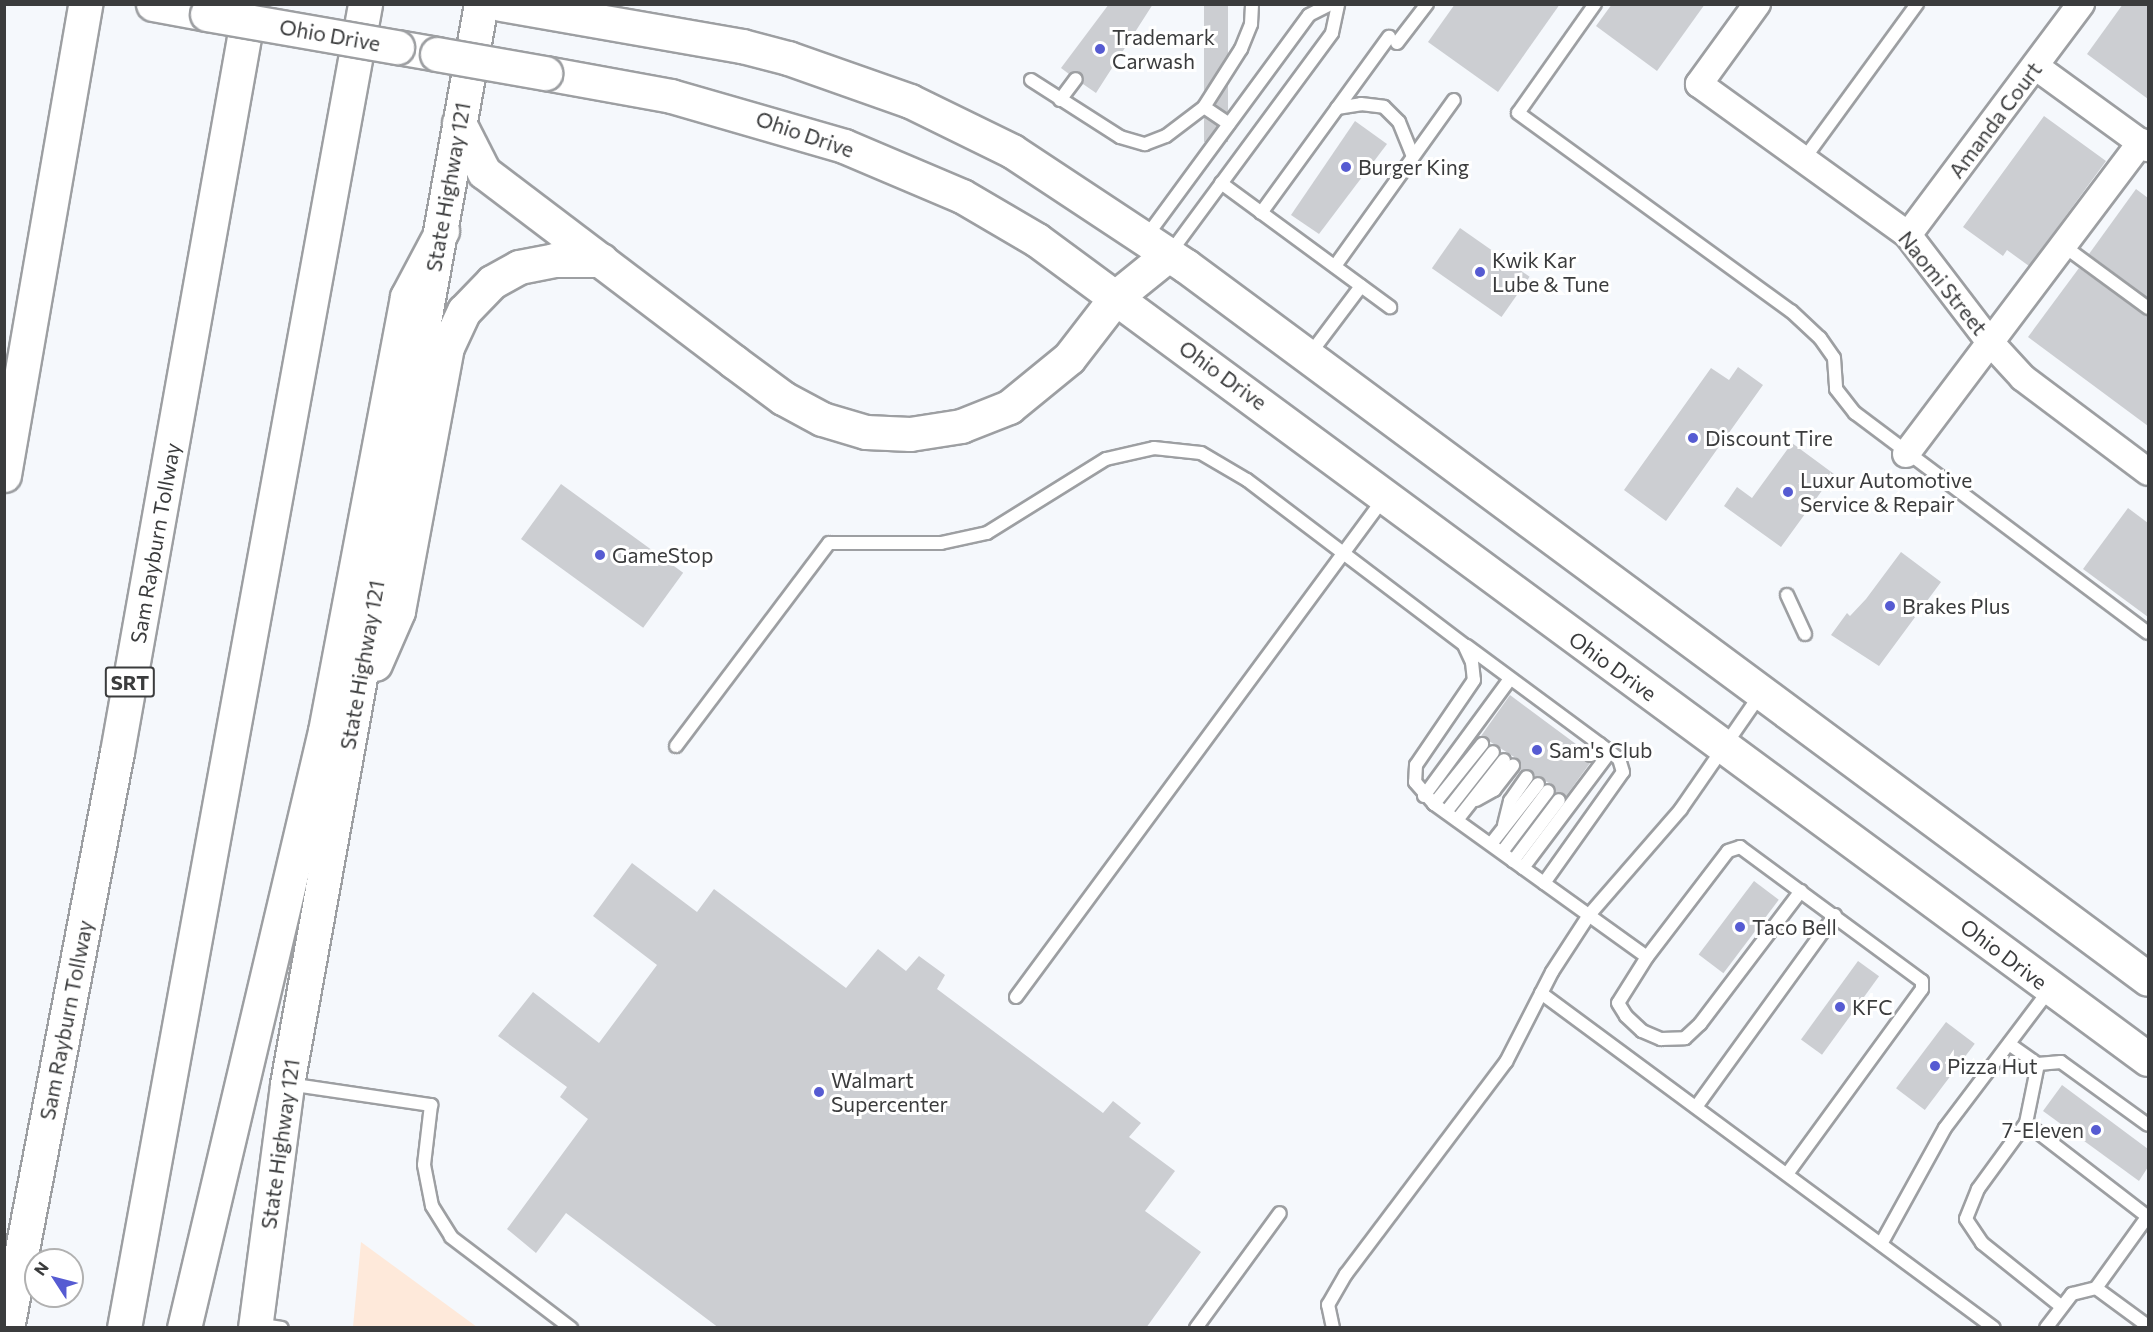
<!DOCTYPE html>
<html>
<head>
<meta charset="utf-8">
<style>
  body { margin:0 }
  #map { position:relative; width:2153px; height:1332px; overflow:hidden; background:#f5f8fc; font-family:Commissioner,sans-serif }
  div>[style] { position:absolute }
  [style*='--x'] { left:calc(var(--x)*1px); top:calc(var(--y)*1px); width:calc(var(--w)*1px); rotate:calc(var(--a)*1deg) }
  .commercial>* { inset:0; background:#fee9da }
  .building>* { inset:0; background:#ccced2; transform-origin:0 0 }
  .roads { filter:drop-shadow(2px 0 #9d9fa2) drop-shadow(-2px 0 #9d9fa2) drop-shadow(0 2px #9d9fa2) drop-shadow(0 -2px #9d9fa2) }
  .service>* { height:12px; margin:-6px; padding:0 6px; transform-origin:6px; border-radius:6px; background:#fff }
  .minor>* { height:26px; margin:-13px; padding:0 13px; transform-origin:13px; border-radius:13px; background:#fff }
  .secondary>* { height:33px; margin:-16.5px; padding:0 16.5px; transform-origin:16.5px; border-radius:16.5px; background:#fff }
  .motorway>* { height:33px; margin:-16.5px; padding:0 16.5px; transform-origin:16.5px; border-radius:16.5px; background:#fff }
  .bridges { filter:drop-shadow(2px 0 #9d9fa2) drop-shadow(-2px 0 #9d9fa2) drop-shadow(0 2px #9d9fa2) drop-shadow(0 -2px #9d9fa2) }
  .secondary-bridge>* { height:33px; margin:-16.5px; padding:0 16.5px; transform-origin:16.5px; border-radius:16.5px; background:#fff }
  .dots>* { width:16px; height:16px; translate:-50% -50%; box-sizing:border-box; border:3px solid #fff; border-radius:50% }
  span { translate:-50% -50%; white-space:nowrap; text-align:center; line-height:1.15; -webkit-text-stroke:6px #fff; paint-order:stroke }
  .shield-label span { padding:2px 4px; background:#fff; border:2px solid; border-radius:4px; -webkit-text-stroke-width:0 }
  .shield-label { font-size:20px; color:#3b3c3d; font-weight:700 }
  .street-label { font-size:21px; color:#3b3c3d }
  .poi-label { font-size:21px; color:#3b3c3d }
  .left { translate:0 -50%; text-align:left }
  .right { translate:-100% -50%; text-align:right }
  .frame { position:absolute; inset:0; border:6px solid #3b3c3d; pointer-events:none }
  .north { position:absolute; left:24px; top:1248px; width:60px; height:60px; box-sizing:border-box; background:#fff; border:2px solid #b1b1b1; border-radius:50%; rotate:306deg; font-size:16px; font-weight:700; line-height:24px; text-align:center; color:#3b3c3d }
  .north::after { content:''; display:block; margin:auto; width:21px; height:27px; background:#565bd2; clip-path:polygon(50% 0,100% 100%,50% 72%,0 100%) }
</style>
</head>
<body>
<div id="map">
  <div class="commercial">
    <div style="clip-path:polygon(361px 1242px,477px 1327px,353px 1327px)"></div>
  </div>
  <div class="building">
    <div style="clip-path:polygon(1109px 4px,1153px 4px,1096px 93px,1083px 84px,1080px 72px,1069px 74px,1061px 68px)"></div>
    <div style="left:1204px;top:4px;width:24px;height:138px"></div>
    <div style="clip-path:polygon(1455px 4px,1560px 4px,1498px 92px,1428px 42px)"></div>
    <div style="clip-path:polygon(1612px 4px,1705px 4px,1657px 71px,1596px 26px)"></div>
    <div style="clip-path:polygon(2123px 4px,2148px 4px,2148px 99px,2087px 54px)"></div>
    <div style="clip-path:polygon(2044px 116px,2106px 161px,2029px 266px,2007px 250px,2003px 256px,1963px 227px)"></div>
    <div style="clip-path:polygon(1355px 121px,1387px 144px,1319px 234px,1291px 215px)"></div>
    <div style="clip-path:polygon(2136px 189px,2148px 198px,2148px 298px,2089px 254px)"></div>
    <div style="left:1460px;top:228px;width:85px;height:49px;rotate:35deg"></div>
    <div style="clip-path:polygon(2079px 268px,2148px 316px,2148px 426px,2028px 337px)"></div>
    <div style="clip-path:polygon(1738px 367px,1763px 385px,1666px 521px,1624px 490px,1711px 368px,1729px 380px)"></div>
    <div style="clip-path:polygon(1792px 443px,1834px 474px,1781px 547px,1724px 506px,1737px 487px,1752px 498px)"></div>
    <div style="left:561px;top:484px;width:151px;height:68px;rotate:36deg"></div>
    <div style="clip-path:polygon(2128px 508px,2148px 523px,2148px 617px,2083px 569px)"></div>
    <div style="clip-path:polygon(1901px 552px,1941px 582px,1879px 666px,1831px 635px,1847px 613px,1850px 616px,1866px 599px)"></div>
    <div style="clip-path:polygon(1510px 695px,1584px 750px,1584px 758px,1590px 763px,1566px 796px,1556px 792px,1553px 785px,1535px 776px,1531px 770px,1521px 772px,1519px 760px,1481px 736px)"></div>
    <div style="clip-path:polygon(632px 863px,697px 912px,714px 889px,846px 988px,878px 949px,906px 971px,919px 956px,945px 975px,937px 989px,1103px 1113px,1113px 1101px,1141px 1123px,1129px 1137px,1175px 1171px,1145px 1211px,1201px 1252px,1146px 1328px,719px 1328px,566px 1213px,536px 1253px,507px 1229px,588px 1119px,560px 1097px,567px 1087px,498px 1036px,533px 992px,599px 1043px,657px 965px,593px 916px)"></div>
    <div style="left:1754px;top:881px;width:31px;height:92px;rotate:37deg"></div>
    <div style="left:1858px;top:961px;width:26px;height:97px;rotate:36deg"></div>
    <div style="left:1946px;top:1022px;width:36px;height:83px;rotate:37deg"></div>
    <div style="clip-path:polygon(2062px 1085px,2148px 1149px,2148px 1167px,2139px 1181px,2043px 1111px)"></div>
  </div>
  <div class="roads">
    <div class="service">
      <div style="--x:1595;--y:4;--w:133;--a:125.2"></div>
      <div style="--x:1518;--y:113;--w:337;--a:36"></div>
      <div style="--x:1791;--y:311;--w:40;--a:43"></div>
      <div style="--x:1820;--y:338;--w:24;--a:55"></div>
      <div style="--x:1834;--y:358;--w:31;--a:86"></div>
      <div style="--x:1836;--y:389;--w:31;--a:52"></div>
      <div style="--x:1855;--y:413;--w:366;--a:36.9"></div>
      <div style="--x:1397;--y:43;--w:49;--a:-52.4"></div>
      <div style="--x:1031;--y:80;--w:106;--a:32.6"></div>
      <div style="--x:1120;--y:137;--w:26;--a:16"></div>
      <div style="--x:1145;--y:144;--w:22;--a:-21"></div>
      <div style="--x:1166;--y:136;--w:48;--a:-37.3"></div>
      <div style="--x:1204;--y:107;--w:30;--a:34"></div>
      <div style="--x:1060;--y:100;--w:26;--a:-53"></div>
      <div style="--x:1204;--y:107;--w:69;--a:-57.5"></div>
      <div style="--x:1241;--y:49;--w:27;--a:-68"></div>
      <div style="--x:1251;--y:24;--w:20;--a:-87"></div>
      <div style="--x:1337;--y:108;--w:24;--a:-9"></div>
      <div style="--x:1361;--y:104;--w:23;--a:7"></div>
      <div style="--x:1384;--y:107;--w:21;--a:45"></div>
      <div style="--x:1399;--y:122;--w:37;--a:68"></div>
      <div style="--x:1804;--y:159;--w:192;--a:-53.9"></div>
      <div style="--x:1221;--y:183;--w:210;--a:36.3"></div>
      <div style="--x:1261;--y:213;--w:218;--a:-54"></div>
      <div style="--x:1146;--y:237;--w:275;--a:-53.7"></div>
      <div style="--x:1309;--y:15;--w:25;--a:-27"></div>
      <div style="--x:2065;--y:247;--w:103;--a:36.3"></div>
      <div style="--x:1170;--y:253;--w:273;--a:-53.6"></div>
      <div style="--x:1332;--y:33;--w:30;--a:-78"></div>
      <div style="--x:1335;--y:266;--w:204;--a:-54.4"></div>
      <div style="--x:1310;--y:354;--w:85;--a:-53.1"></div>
      <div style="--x:1787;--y:595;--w:43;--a:65.2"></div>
      <div style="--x:1467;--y:646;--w:178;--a:36.5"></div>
      <div style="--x:1610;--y:752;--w:145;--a:126.9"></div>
      <div style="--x:676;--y:746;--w:254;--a:-53"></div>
      <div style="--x:829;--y:543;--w:112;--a:0"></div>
      <div style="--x:941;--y:543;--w:47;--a:-12.3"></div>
      <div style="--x:987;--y:533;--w:140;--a:-31.9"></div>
      <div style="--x:1106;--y:459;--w:49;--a:-12.9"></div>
      <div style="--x:1154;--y:448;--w:47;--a:6.1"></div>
      <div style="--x:1201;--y:453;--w:53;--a:30.4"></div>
      <div style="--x:1247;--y:480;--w:273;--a:37.2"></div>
      <div style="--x:1464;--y:645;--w:19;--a:65"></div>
      <div style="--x:1472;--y:662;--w:18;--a:84"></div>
      <div style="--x:1474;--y:680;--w:103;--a:124.3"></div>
      <div style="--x:1416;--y:765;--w:17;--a:93"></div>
      <div style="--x:1415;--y:782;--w:29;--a:49"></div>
      <div style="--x:1434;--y:804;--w:262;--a:35.7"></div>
      <div style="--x:1647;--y:957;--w:133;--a:-52.6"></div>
      <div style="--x:1728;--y:851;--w:13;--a:-18"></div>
      <div style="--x:1740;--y:847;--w:226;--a:36.4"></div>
      <div style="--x:1922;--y:981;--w:8;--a:90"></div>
      <div style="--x:1922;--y:989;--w:229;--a:126.1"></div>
      <div style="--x:1591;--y:755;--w:14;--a:-51"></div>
      <div style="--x:1424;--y:796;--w:145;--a:-53.7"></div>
      <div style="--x:1476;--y:800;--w:21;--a:-29"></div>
      <div style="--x:1494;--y:790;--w:31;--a:-52"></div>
      <div style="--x:1434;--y:804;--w:77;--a:-51.3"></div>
      <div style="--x:1446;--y:812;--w:76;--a:-51.9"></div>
      <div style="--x:1457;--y:820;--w:76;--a:-51.9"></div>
      <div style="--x:1504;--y:825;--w:25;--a:-76"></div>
      <div style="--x:1510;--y:801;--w:29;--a:-55"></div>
      <div style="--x:1491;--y:844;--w:76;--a:-51.9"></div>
      <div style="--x:1502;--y:852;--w:76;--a:-53"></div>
      <div style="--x:1513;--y:861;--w:76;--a:-53"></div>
      <div style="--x:1544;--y:883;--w:136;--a:-54.6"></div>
      <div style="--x:1623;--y:772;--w:14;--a:-107"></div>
      <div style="--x:1619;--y:759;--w:11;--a:-142"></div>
      <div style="--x:1647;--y:957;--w:54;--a:122.2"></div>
      <div style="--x:1618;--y:1003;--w:15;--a:58"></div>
      <div style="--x:1626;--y:1016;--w:22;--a:43"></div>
      <div style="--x:1642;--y:1031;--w:21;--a:23"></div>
      <div style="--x:1661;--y:1039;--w:24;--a:-2"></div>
      <div style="--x:1685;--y:1038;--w:21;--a:-43"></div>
      <div style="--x:1700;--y:1024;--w:167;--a:-52.8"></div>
      <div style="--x:1541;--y:993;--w:563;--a:36.48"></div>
      <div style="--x:1016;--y:997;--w:620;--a:-53.59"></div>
      <div style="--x:2009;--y:1044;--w:35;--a:35"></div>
      <div style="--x:2038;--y:1064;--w:23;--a:-5"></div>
      <div style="--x:2061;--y:1062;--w:107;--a:35.9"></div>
      <div style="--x:2038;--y:1064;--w:60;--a:101.5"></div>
      <div style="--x:2026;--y:1123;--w:154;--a:37.6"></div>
      <div style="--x:288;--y:1084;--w:145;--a:8.4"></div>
      <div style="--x:431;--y:1105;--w:60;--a:96.7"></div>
      <div style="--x:424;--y:1165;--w:42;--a:79"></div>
      <div style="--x:432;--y:1206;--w:36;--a:58"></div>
      <div style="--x:451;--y:1237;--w:151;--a:37.2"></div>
      <div style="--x:1696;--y:1107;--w:237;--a:-54.1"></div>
      <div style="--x:2026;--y:1123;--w:82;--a:126"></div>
      <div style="--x:1978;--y:1189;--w:32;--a:112"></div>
      <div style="--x:1966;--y:1219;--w:29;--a:56"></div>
      <div style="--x:1982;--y:1243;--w:102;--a:38.7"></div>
      <div style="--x:1881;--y:1244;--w:132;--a:-61.1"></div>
      <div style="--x:1945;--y:1128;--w:174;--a:-52.9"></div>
      <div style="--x:2096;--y:1288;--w:89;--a:-54.2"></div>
      <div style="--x:257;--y:1324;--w:25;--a:9"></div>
      <div style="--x:1196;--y:1328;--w:142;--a:-53.9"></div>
      <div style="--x:1333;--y:1328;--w:24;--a:-102"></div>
      <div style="--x:1328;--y:1305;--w:36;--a:-60"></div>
      <div style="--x:1346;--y:1274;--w:266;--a:-53"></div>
      <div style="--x:1506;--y:1062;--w:101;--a:-62.9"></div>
      <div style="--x:1552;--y:972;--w:68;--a:-57"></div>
      <div style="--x:1589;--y:915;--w:140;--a:-49"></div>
      <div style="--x:1681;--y:809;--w:139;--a:-55.3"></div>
      <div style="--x:2046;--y:1328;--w:43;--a:-52.6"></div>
      <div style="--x:2072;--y:1294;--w:25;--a:-14"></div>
      <div style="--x:2096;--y:1288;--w:64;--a:36.2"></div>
    </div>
    <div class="minor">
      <div style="--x:1757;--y:4;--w:99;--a:125.9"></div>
      <div style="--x:1699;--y:84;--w:258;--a:35.8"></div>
      <div style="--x:1908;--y:235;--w:133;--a:52.6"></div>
      <div style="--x:1989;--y:341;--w:50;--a:47.4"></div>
      <div style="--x:2023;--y:378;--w:156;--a:36.9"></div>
      <div style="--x:2035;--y:66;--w:140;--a:36"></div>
      <div style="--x:1908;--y:235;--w:289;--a:-53.2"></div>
      <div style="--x:1906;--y:454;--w:391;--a:-53"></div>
    </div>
    <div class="secondary">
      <div style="--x:153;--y:4;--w:55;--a:10.5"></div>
      <div style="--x:501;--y:4;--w:245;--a:9.9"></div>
      <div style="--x:742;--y:46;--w:48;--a:14.6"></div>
      <div style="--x:788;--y:58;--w:129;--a:19.4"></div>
      <div style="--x:910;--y:101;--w:114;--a:26.1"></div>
      <div style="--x:1012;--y:151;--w:209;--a:33.5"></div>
      <div style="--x:1186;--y:266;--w:1197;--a:36.54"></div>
      <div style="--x:397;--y:47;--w:41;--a:9.9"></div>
      <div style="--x:545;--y:73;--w:128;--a:10.3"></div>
      <div style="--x:671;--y:96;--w:180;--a:16.1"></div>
      <div style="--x:844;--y:146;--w:128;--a:23"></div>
      <div style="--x:962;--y:196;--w:87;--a:30.4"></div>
      <div style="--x:1037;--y:240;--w:1380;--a:36.4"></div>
      <div style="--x:459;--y:123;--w:55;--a:63"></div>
      <div style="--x:484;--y:172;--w:313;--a:37.2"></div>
      <div style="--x:733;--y:361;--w:62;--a:36.5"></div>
      <div style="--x:783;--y:398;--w:44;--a:28.3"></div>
      <div style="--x:822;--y:419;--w:46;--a:16.5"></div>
      <div style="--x:866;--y:432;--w:44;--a:2.6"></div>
      <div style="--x:910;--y:434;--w:52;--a:-8.9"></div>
      <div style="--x:961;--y:426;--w:52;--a:-21.6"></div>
      <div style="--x:1009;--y:407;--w:77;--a:-39.2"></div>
      <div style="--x:1069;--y:358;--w:78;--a:-52.3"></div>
      <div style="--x:1117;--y:296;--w:67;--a:-38.9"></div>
      <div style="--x:4;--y:475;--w:478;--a:-80.2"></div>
      <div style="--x:375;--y:664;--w:58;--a:-66.5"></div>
      <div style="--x:398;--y:611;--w:269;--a:-79.5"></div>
      <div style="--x:447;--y:347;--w:40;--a:-65"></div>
      <div style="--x:464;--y:311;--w:40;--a:-46"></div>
      <div style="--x:492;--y:282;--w:31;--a:-29"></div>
      <div style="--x:519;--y:267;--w:36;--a:-11"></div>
      <div style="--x:554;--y:260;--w:47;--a:0"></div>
      <div style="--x:255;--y:1328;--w:246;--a:-82.5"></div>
      <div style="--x:287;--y:1084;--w:1097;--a:-79.82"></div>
    </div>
    <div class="motorway">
      <div style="--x:7;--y:1328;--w:586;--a:-79.19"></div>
      <div style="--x:117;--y:752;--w:760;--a:-79.92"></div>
      <div style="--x:124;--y:1328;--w:1346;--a:-79.68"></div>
      <div style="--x:184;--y:1328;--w:613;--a:-76.71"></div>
      <div style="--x:325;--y:731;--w:442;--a:-79.3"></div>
      <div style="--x:407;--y:297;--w:75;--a:-62.1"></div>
    </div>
  </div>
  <div class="bridges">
    <div class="secondary-bridge">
      <div style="--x:207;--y:14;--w:193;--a:9.9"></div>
      <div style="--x:437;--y:54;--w:110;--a:10"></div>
    </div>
  </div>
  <div class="dots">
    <div style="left:1100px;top:49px;background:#565bd2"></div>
    <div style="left:1346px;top:167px;background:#565bd2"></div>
    <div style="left:1480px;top:272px;background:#565bd2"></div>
    <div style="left:1693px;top:438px;background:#565bd2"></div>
    <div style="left:1788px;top:492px;background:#565bd2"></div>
    <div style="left:600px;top:555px;background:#565bd2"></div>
    <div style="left:1890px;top:606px;background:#565bd2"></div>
    <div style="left:1537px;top:750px;background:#565bd2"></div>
    <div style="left:1740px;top:927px;background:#565bd2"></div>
    <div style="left:1840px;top:1007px;background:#565bd2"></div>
    <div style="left:1935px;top:1066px;background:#565bd2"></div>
    <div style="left:819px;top:1092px;background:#565bd2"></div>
    <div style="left:2096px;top:1130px;background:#565bd2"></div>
  </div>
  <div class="shield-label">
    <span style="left:130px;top:682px">SRT</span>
  </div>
  <div class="street-label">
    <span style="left:330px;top:35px;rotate:10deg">Ohio Drive</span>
    <span style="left:1995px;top:120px;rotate:-53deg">Amanda Court</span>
    <span style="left:805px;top:134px;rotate:19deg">Ohio Drive</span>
    <span style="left:448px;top:187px;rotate:-80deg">State Highway 121</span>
    <span style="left:1943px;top:283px;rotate:51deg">Naomi Street</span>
    <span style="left:1223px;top:375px;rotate:36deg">Ohio Drive</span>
    <span style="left:155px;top:543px;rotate:-80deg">Sam Rayburn Tollway</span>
    <span style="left:362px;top:665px;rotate:-80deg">State Highway 121</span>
    <span style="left:1613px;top:666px;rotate:36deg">Ohio Drive</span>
    <span style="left:2004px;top:954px;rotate:37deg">Ohio Drive</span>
    <span style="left:66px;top:1020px;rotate:-79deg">Sam Rayburn Tollway</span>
    <span style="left:280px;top:1144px;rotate:-82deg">State Highway 121</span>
  </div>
  <div class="poi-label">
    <span class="left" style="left:1112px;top:49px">Trademark<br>Carwash</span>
    <span class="left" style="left:1358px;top:167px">Burger King</span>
    <span class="left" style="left:1492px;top:272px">Kwik Kar<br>Lube &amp; Tune</span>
    <span class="left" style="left:1705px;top:438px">Discount Tire</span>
    <span class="left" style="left:1800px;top:492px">Luxur Automotive<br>Service &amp; Repair</span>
    <span class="left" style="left:612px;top:555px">GameStop</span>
    <span class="left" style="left:1902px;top:606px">Brakes Plus</span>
    <span class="left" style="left:1549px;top:750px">Sam's Club</span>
    <span class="left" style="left:1752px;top:927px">Taco Bell</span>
    <span class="left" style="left:1852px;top:1007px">KFC</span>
    <span class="left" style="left:1947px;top:1066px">Pizza Hut</span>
    <span class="left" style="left:831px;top:1092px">Walmart<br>Supercenter</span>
    <span class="right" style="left:2084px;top:1130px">7-Eleven</span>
  </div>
  <div class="frame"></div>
  <div class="north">N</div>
</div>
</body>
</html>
